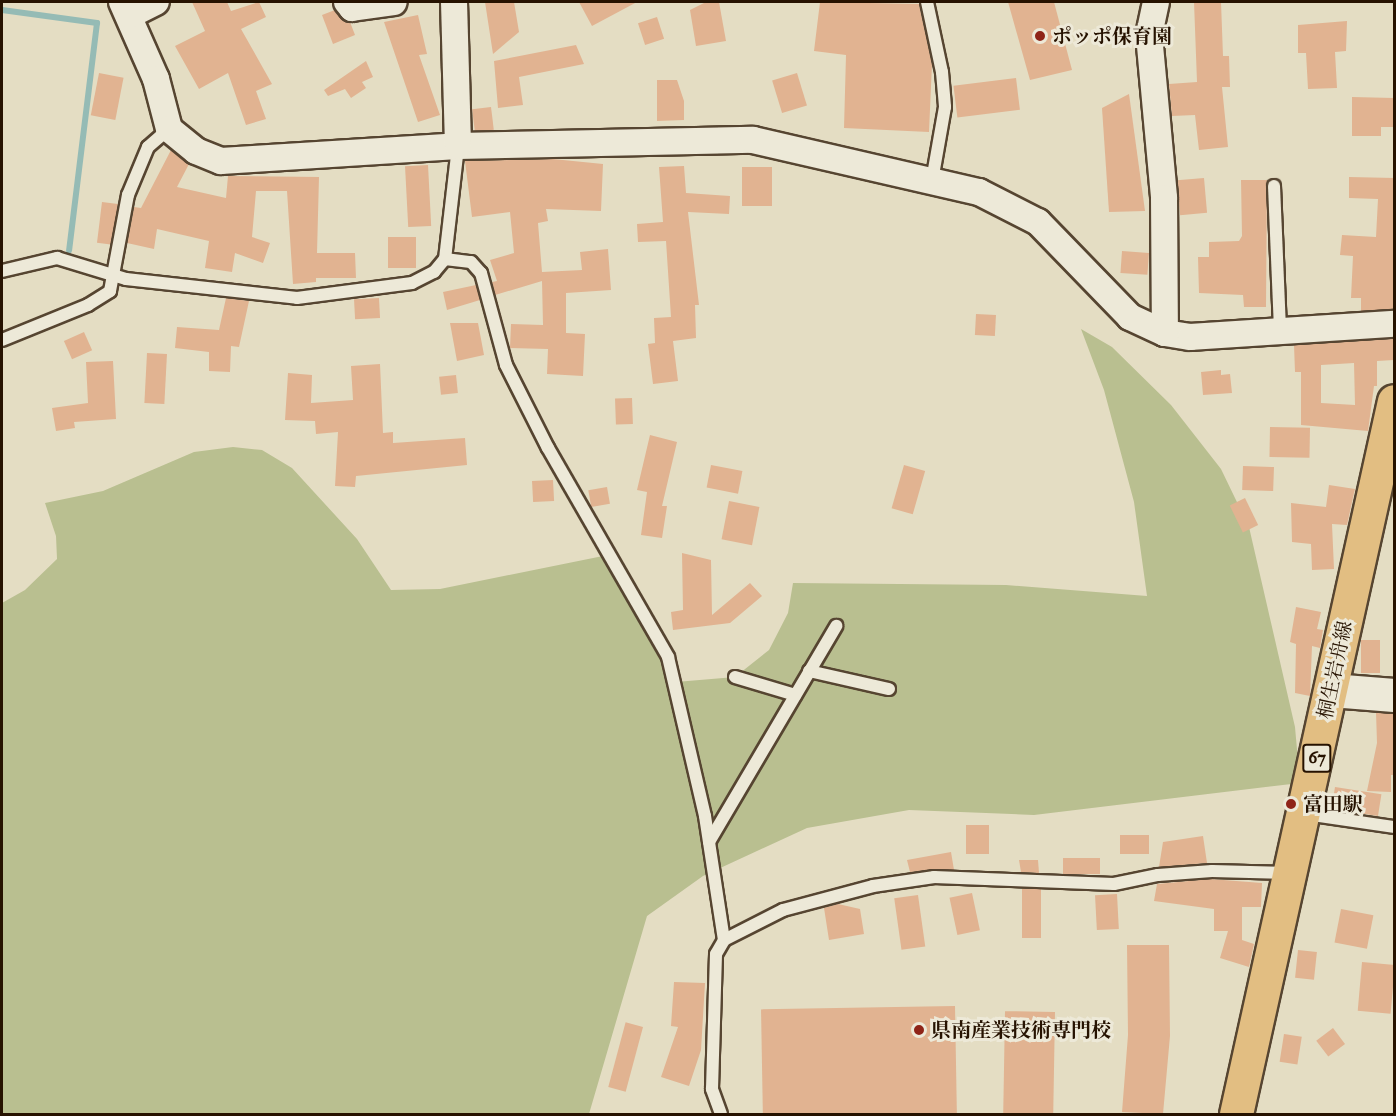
<!DOCTYPE html>
<html>
<head>
<meta charset="utf-8">
<style>
  body { margin:0 }
  #map { position:relative; width:1396px; height:1116px; overflow:hidden; background:#e4ddc3; font-family:"IM FELL Double Pica","Noto Serif JP",serif }
  div>[style] { position:absolute }
  [style*='--x'] { left:calc(var(--x)*1px); top:calc(var(--y)*1px); width:calc(var(--w)*1px); rotate:calc(var(--a)*1deg) }
  .green>* { inset:0; background:#b9bf90 }
  .stream>* { height:6px; margin:-3px; padding:0 3px; transform-origin:3px; border-radius:3px; background:#95bbb5 }
  .building>* { inset:0; background:#e1b391; transform-origin:0 0 }
  .roads { filter:drop-shadow(2px 0 #564531) drop-shadow(-2px 0 #564531) drop-shadow(0 2px #564531) drop-shadow(0 -2px #564531) }
  .service>* { height:12px; margin:-6px; padding:0 6px; transform-origin:6px; border-radius:6px; background:#ede9d8 }
  .minor>* { height:26px; margin:-13px; padding:0 13px; transform-origin:13px; border-radius:13px; background:#ede9d8 }
  .secondary>* { height:33px; margin:-16.5px; padding:0 16.5px; transform-origin:16.5px; border-radius:16.5px; background:#ede9d8 }
  .primary>* { height:33px; margin:-16.5px; padding:0 16.5px; transform-origin:16.5px; border-radius:16.5px; background:#e2be82 }
  .dots>* { width:16px; height:16px; translate:-50% -50%; box-sizing:border-box; border:3px solid #ede9d8; border-radius:50% }
  span { translate:-50% -50%; white-space:nowrap; text-align:center; line-height:1.15; -webkit-text-stroke:6px #ede9d8; paint-order:stroke }
  .shield-label span { padding:2px 4px; background:#ede9d8; border:2px solid; border-radius:4px; -webkit-text-stroke-width:0 }
  .shield-label { font-size:18px; color:#261200; font-weight:700 }
  .poi-label { font-size:20px; color:#261200; font-weight:700 }
  .left { translate:0 -50%; text-align:left }
  .street-label { font-size:20px; color:#261200 }
  .frame { position:absolute; inset:0; border:3px solid #261200; pointer-events:none }
</style>
</head>
<body>
<div id="map">
  <div class="green">
    <div style="clip-path:polygon(1081px 329px,1112px 347px,1171px 405px,1221px 469px,1249px 527px,1295px 727px,1300px 783px,1034px 815px,909px 810px,807px 828px,703px 876px,647px 916px,589px 1114px,2px 1114px,2px 603px,25px 590px,57px 559px,56px 536px,45px 503px,103px 491px,194px 452px,233px 447px,262px 450px,292px 468px,357px 539px,391px 590px,440px 589px,603px 556px,676px 682px,735px 677px,769px 650px,788px 613px,793px 583px,1006px 585px,1147px 596px,1134px 502px,1104px 390px)"></div>
  </div>
  <div class="stream">
    <div style="--x:2;--y:10;--w:96;--a:7.8"></div>
    <div style="--x:97;--y:23;--w:229;--a:97"></div>
  </div>
  <div class="building">
    <div style="clip-path:polygon(192px 2px,227px 2px,231px 11px,259px 2px,266px 17px,241px 29px,272px 84px,256px 91px,266px 119px,246px 125px,228px 73px,199px 89px,175px 46px,205px 31px)"></div>
    <div style="clip-path:polygon(485px 2px,514px 2px,519px 32px,493px 54px)"></div>
    <div style="clip-path:polygon(579px 2px,637px 2px,592px 26px)"></div>
    <div style="clip-path:polygon(706px 2px,719px 2px,726px 41px,696px 46px,690px 10px)"></div>
    <div style="clip-path:polygon(820px 2px,919px 4px,932px 64px,929px 132px,844px 128px,846px 55px,814px 51px)"></div>
    <div style="clip-path:polygon(1008px 2px,1054px 2px,1072px 70px,1030px 80px)"></div>
    <div style="clip-path:polygon(1194px 2px,1221px 2px,1223px 56px,1229px 56px,1230px 87px,1222px 87px,1228px 147px,1199px 150px,1195px 115px,1172px 116px,1169px 84px,1197px 82px)"></div>
    <div style="clip-path:polygon(335px 10px,350px 22px,355px 35px,333px 44px,322px 15px)"></div>
    <div style="clip-path:polygon(418px 15px,427px 54px,419px 55px,440px 115px,418px 122px,384px 22px)"></div>
    <div style="left:657px;top:17px;width:23px;height:20px;rotate:72deg"></div>
    <div style="clip-path:polygon(1347px 21px,1346px 51px,1335px 52px,1337px 88px,1308px 89px,1306px 53px,1298px 53px,1298px 25px)"></div>
    <div style="clip-path:polygon(576px 45px,584px 64px,519px 77px,523px 105px,498px 108px,494px 61px)"></div>
    <div style="clip-path:polygon(366px 61px,373px 77px,362px 82px,366px 88px,351px 98px,345px 89px,328px 96px,324px 90px)"></div>
    <div style="left:99px;top:73px;width:25px;height:43px;rotate:11deg"></div>
    <div style="left:797px;top:73px;width:34px;height:26px;rotate:73deg"></div>
    <div style="left:1016px;top:78px;width:32px;height:63px;rotate:83deg"></div>
    <div style="clip-path:polygon(657px 80px,677px 80px,684px 101px,684px 120px,657px 121px)"></div>
    <div style="clip-path:polygon(1129px 94px,1145px 211px,1109px 212px,1102px 108px)"></div>
    <div style="clip-path:polygon(1352px 97px,1394px 98px,1394px 127px,1381px 127px,1381px 136px,1352px 136px)"></div>
    <div style="left:491px;top:107px;width:23px;height:19px;rotate:83deg"></div>
    <div style="clip-path:polygon(171px 150px,189px 164px,177px 187px,226px 198px,228px 176px,319px 177px,317px 253px,355px 253px,356px 278px,316px 278px,316px 282px,293px 284px,287px 191px,256px 191px,252px 237px,270px 243px,263px 263px,235px 253px,232px 272px,205px 268px,209px 241px,157px 229px,154px 249px,127px 243px,134px 207px,141px 208px)"></div>
    <div style="clip-path:polygon(553px 159px,603px 164px,601px 211px,546px 209px,548px 221px,538px 223px,542px 272px,582px 270px,580px 252px,608px 249px,611px 290px,566px 293px,566px 333px,585px 334px,583px 376px,547px 374px,548px 349px,510px 348px,511px 324px,543px 325px,542px 281px,495px 295px,492px 282px,497px 281px,490px 260px,514px 253px,510px 212px,472px 217px,465px 161px)"></div>
    <div style="left:428px;top:165px;width:61px;height:23px;rotate:87deg"></div>
    <div style="clip-path:polygon(684px 166px,686px 193px,730px 196px,729px 214px,688px 212px,699px 305px,695px 305px,696px 338px,673px 341px,678px 381px,653px 384px,648px 344px,655px 343px,654px 318px,671px 317px,666px 241px,638px 242px,637px 224px,663px 222px,659px 167px)"></div>
    <div style="left:742px;top:167px;width:30px;height:39px"></div>
    <div style="clip-path:polygon(1349px 177px,1395px 178px,1394px 309px,1361px 311px,1361px 298px,1351px 298px,1353px 256px,1340px 255px,1342px 235px,1376px 237px,1378px 199px,1349px 198px)"></div>
    <div style="left:1204px;top:178px;width:35px;height:27px;rotate:85deg"></div>
    <div style="clip-path:polygon(1241px 180px,1267px 180px,1266px 307px,1244px 307px,1243px 295px,1199px 293px,1198px 257px,1209px 257px,1209px 242px,1239px 241px,1242px 236px)"></div>
    <div style="left:102px;top:202px;width:16px;height:41px;rotate:7deg"></div>
    <div style="left:416px;top:237px;width:31px;height:28px;rotate:90deg"></div>
    <div style="left:1122px;top:251px;width:27px;height:22px;rotate:4deg"></div>
    <div style="clip-path:polygon(476px 285px,480px 300px,447px 310px,443px 292px)"></div>
    <div style="clip-path:polygon(226px 298px,249px 301px,239px 347px,231px 346px,230px 372px,209px 371px,209px 352px,175px 348px,177px 327px,219px 330px)"></div>
    <div style="left:379px;top:298px;width:20px;height:25px;rotate:87deg"></div>
    <div style="left:976px;top:314px;width:20px;height:21px;rotate:3deg"></div>
    <div style="clip-path:polygon(450px 323px,478px 323px,484px 355px,457px 361px)"></div>
    <div style="left:84px;top:332px;width:20px;height:22px;rotate:66deg"></div>
    <div style="clip-path:polygon(evenodd,1393px 339px,1394px 360px,1377px 361px,1377px 386px,1374px 386px,1368px 431px,1301px 425px,1301px 372px,1295px 372px,1294px 345px,1393px 339px,1354px 363px,1355px 405px,1321px 403px,1321px 365px,1354px 363px)"></div>
    <div style="left:147px;top:353px;width:20px;height:50px;rotate:3deg"></div>
    <div style="clip-path:polygon(113px 361px,116px 419px,74px 422px,75px 428px,56px 431px,52px 408px,88px 403px,86px 362px)"></div>
    <div style="clip-path:polygon(380px 364px,383px 433px,393px 432px,393px 443px,465px 438px,467px 465px,356px 476px,355px 487px,335px 486px,338px 432px,316px 434px,315px 421px,285px 420px,288px 373px,312px 375px,311px 403px,353px 400px,351px 366px)"></div>
    <div style="clip-path:polygon(1221px 370px,1221px 375px,1230px 374px,1232px 393px,1203px 395px,1201px 372px)"></div>
    <div style="left:456px;top:375px;width:18px;height:17px;rotate:84deg"></div>
    <div style="left:632px;top:398px;width:26px;height:17px;rotate:88deg"></div>
    <div style="left:1270px;top:427px;width:40px;height:30px;rotate:1deg"></div>
    <div style="clip-path:polygon(650px 435px,677px 442px,662px 506px,667px 506px,662px 538px,641px 535px,647px 492px,637px 490px)"></div>
    <div style="left:711px;top:465px;width:32px;height:23px;rotate:11deg"></div>
    <div style="left:904px;top:465px;width:22px;height:45px;rotate:16deg"></div>
    <div style="left:1243px;top:466px;width:31px;height:24px;rotate:2deg"></div>
    <div style="left:553px;top:480px;width:21px;height:21px;rotate:87deg"></div>
    <div style="clip-path:polygon(1329px 485px,1355px 489px,1354px 493px,1347px 525px,1332px 524px,1334px 569px,1312px 570px,1311px 544px,1292px 542px,1291px 503px,1326px 507px)"></div>
    <div style="left:607px;top:487px;width:17px;height:19px;rotate:80deg"></div>
    <div style="left:1245px;top:498px;width:30px;height:17px;rotate:64deg"></div>
    <div style="left:729px;top:501px;width:31px;height:39px;rotate:11deg"></div>
    <div style="clip-path:polygon(682px 553px,711px 560px,712px 615px,750px 583px,762px 596px,730px 623px,673px 630px,671px 612px,683px 610px)"></div>
    <div style="clip-path:polygon(1296px 607px,1321px 612px,1317px 629px,1323px 630px,1320px 648px,1312px 646px,1310px 696px,1295px 693px,1296px 644px,1290px 642px)"></div>
    <div style="left:1361px;top:640px;width:19px;height:33px"></div>
    <div style="clip-path:polygon(1376px 712px,1395px 713px,1395px 775px,1391px 775px,1391px 792px,1367px 791px,1377px 743px)"></div>
    <div style="left:1335px;top:787px;width:47px;height:22px;rotate:9deg"></div>
    <div style="left:966px;top:825px;width:23px;height:29px"></div>
    <div style="left:1120px;top:835px;width:29px;height:19px"></div>
    <div style="clip-path:polygon(1203px 836px,1207px 863px,1159px 867px,1163px 842px)"></div>
    <div style="clip-path:polygon(951px 852px,954px 870px,910px 872px,907px 860px)"></div>
    <div style="left:1063px;top:858px;width:37px;height:16px"></div>
    <div style="clip-path:polygon(1019px 860px,1038px 860px,1039px 873px,1021px 872px)"></div>
    <div style="clip-path:polygon(1210px 879px,1262px 883px,1261px 907px,1242px 907px,1242px 940px,1254px 944px,1249px 967px,1220px 958px,1228px 931px,1214px 931px,1214px 909px,1154px 901px,1157px 884px)"></div>
    <div style="left:1022px;top:889px;width:19px;height:49px"></div>
    <div style="left:972px;top:893px;width:38px;height:23px;rotate:78deg"></div>
    <div style="left:1117px;top:894px;width:35px;height:22px;rotate:87deg"></div>
    <div style="left:918px;top:895px;width:52px;height:24px;rotate:82deg"></div>
    <div style="clip-path:polygon(838px 904px,860px 909px,864px 934px,829px 940px,824px 908px)"></div>
    <div style="left:1341px;top:909px;width:33px;height:34px;rotate:11deg"></div>
    <div style="clip-path:polygon(1127px 945px,1169px 945px,1170px 1036px,1163px 1114px,1122px 1112px,1128px 1035px)"></div>
    <div style="left:1298px;top:950px;width:19px;height:28px;rotate:6deg"></div>
    <div style="left:1362px;top:962px;width:33px;height:49px;rotate:5deg"></div>
    <div style="clip-path:polygon(674px 982px,705px 983px,701px 1050px,689px 1086px,661px 1077px,678px 1027px,671px 1026px)"></div>
    <div style="left:955px;top:1006px;width:108px;height:194px;rotate:89deg"></div>
    <div style="left:1055px;top:1012px;width:102px;height:50px;rotate:91deg"></div>
    <div style="left:643px;top:1027px;width:67px;height:18px;rotate:105deg"></div>
    <div style="left:1333px;top:1028px;width:20px;height:21px;rotate:53deg"></div>
    <div style="left:1284px;top:1034px;width:18px;height:28px;rotate:9deg"></div>
  </div>
  <div class="roads">
    <div class="service">
      <div style="--x:927;--y:2;--w:72;--a:77.9"></div>
      <div style="--x:942;--y:72;--w:35;--a:85"></div>
      <div style="--x:945;--y:107;--w:75;--a:100"></div>
      <div style="--x:1274;--y:186;--w:145;--a:87.6"></div>
      <div style="--x:445;--y:259;--w:26;--a:7"></div>
      <div style="--x:471;--y:262;--w:15;--a:48"></div>
      <div style="--x:481;--y:273;--w:95;--a:74.8"></div>
      <div style="--x:506;--y:365;--w:93;--a:63.2"></div>
      <div style="--x:548;--y:448;--w:241;--a:60.1"></div>
      <div style="--x:668;--y:657;--w:163;--a:76.9"></div>
      <div style="--x:705;--y:816;--w:125;--a:81.3"></div>
      <div style="--x:2;--y:271;--w:57;--a:-13.3"></div>
      <div style="--x:57;--y:258;--w:72;--a:16.9"></div>
      <div style="--x:126;--y:279;--w:172;--a:6.3"></div>
      <div style="--x:297;--y:298;--w:116;--a:-7.4"></div>
      <div style="--x:412;--y:283;--w:25;--a:-27"></div>
      <div style="--x:434;--y:272;--w:17;--a:-50"></div>
      <div style="--x:445;--y:259;--w:114;--a:-83.4"></div>
      <div style="--x:2;--y:340;--w:93;--a:-22.1"></div>
      <div style="--x:88;--y:305;--w:26;--a:-32"></div>
      <div style="--x:110;--y:291;--w:98;--a:-79.4"></div>
      <div style="--x:128;--y:195;--w:52;--a:-67.4"></div>
      <div style="--x:148;--y:147;--w:28;--a:-41"></div>
      <div style="--x:809;--y:671;--w:82;--a:12.7"></div>
      <div style="--x:735;--y:677;--w:63;--a:16.7"></div>
      <div style="--x:1305;--y:814;--w:90;--a:8.3"></div>
      <div style="--x:709;--y:842;--w:251;--a:-59.5"></div>
      <div style="--x:721;--y:1114;--w:27;--a:-110"></div>
      <div style="--x:712;--y:1089;--w:135;--a:-88.3"></div>
      <div style="--x:716;--y:954;--w:16;--a:-60"></div>
      <div style="--x:724;--y:940;--w:66;--a:-27"></div>
      <div style="--x:783;--y:910;--w:93;--a:-14.9"></div>
      <div style="--x:873;--y:886;--w:62;--a:-8.4"></div>
      <div style="--x:934;--y:877;--w:180;--a:2.2"></div>
      <div style="--x:1114;--y:884;--w:45;--a:-11.6"></div>
      <div style="--x:1158;--y:875;--w:54;--a:-4.2"></div>
      <div style="--x:1212;--y:871;--w:76;--a:1.5"></div>
    </div>
    <div class="minor">
      <div style="--x:122;--y:2;--w:84;--a:66.2"></div>
      <div style="--x:156;--y:79;--w:52;--a:75.4"></div>
      <div style="--x:169;--y:129;--w:35;--a:39"></div>
      <div style="--x:196;--y:151;--w:27;--a:22"></div>
      <div style="--x:221;--y:161;--w:237;--a:-3.6"></div>
      <div style="--x:458;--y:146;--w:295;--a:-1.2"></div>
      <div style="--x:753;--y:140;--w:232;--a:13"></div>
      <div style="--x:979;--y:192;--w:66;--a:27"></div>
      <div style="--x:1038;--y:222;--w:132;--a:45.9"></div>
      <div style="--x:1130;--y:317;--w:38;--a:25"></div>
      <div style="--x:1165;--y:333;--w:26;--a:9"></div>
      <div style="--x:1191;--y:337;--w:203;--a:-3.7"></div>
      <div style="--x:347;--y:2;--w:8;--a:50"></div>
      <div style="--x:352;--y:8;--w:42;--a:-8.1"></div>
      <div style="--x:454;--y:2;--w:144;--a:88.4"></div>
      <div style="--x:1156;--y:2;--w:34;--a:102"></div>
      <div style="--x:1149;--y:35;--w:164;--a:84.7"></div>
      <div style="--x:1164;--y:198;--w:135;--a:89.6"></div>
      <div style="--x:130;--y:15;--w:29;--a:-27"></div>
    </div>
    <div class="secondary">
      <div style="--x:1331;--y:690;--w:63;--a:4.5"></div>
    </div>
    <div class="primary">
      <div style="--x:1236;--y:1114;--w:730;--a:-77.51"></div>
    </div>
  </div>
  <div class="dots">
    <div style="left:1040px;top:36px;background:#8f2418"></div>
    <div style="left:1291px;top:804px;background:#8f2418"></div>
    <div style="left:919px;top:1030px;background:#8f2418"></div>
  </div>
  <div class="shield-label">
    <span style="left:1317px;top:758px">67</span>
  </div>
  <div class="poi-label">
    <span class="left" style="left:1052px;top:36px">ポッポ保育園</span>
    <span class="left" style="left:1303px;top:804px">富田駅</span>
    <span class="left" style="left:931px;top:1030px">県南産業技術専門校</span>
  </div>
  <div class="street-label">
    <span style="left:1335px;top:670px;rotate:-78deg">桐生岩舟線</span>
  </div>
  <div class="frame"></div>
</div>
</body>
</html>
